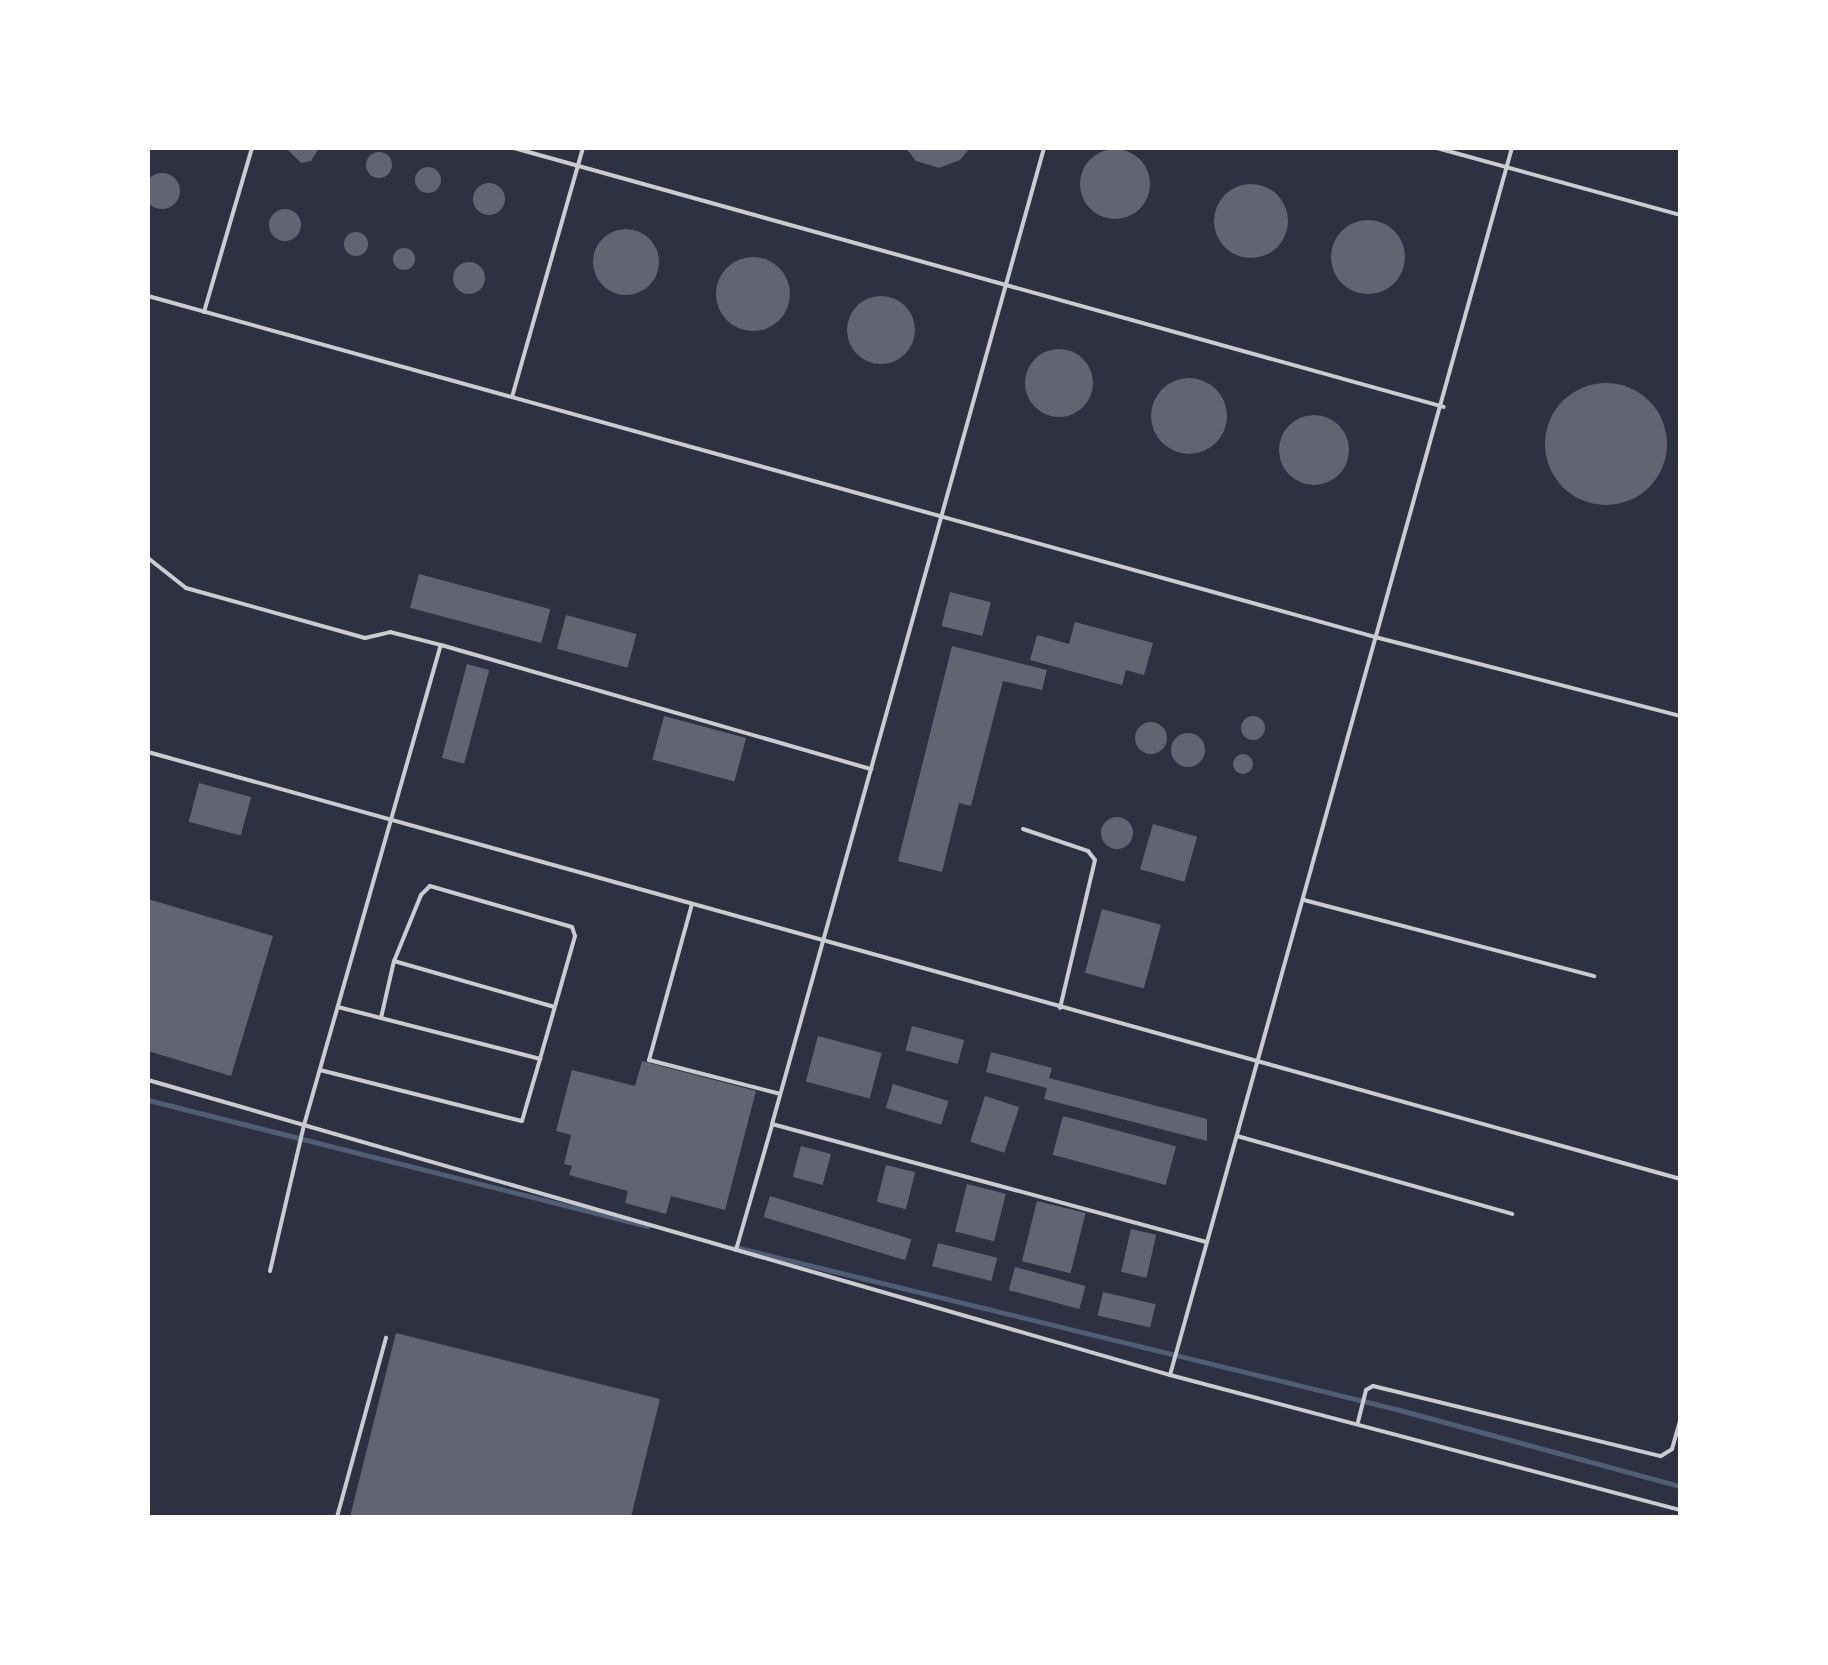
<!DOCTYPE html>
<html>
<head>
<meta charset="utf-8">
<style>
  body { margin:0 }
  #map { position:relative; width:1828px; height:1665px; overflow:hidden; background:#2d3142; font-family:"PT Sans",sans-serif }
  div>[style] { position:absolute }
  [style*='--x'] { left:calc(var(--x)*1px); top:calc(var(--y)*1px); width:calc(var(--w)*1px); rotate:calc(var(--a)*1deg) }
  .stream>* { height:5px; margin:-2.5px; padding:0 2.5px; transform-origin:2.5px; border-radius:2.5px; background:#4f5d75 }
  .building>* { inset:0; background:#626471; transform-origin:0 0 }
  .round { border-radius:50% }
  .service>* { height:4px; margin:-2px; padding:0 2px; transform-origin:2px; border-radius:2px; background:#caccd0 }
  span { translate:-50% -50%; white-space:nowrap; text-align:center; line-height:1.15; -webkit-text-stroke:8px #fff; paint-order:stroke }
  .frame { position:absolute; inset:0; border:150px solid #fff; pointer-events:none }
</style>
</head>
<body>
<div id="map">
  <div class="stream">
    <div style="--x:148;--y:1100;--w:515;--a:14.17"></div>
    <div style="--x:735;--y:1247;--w:681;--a:13.77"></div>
    <div style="--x:1396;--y:1409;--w:294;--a:15.2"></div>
  </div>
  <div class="building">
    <div style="clip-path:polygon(286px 148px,319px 148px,311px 161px,301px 163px)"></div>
    <div style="clip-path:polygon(906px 148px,970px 148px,960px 160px,939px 168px,916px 161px)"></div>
    <div class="round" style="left:1080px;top:149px;width:70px;height:70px"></div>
    <div class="round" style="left:366px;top:152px;width:26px;height:26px"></div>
    <div class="round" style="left:415px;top:167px;width:26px;height:26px"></div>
    <div class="round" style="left:144px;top:173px;width:36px;height:36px"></div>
    <div class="round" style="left:473px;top:183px;width:32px;height:32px"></div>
    <div class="round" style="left:1214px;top:184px;width:74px;height:74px"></div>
    <div class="round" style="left:269px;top:209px;width:32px;height:32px"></div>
    <div class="round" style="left:1331px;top:220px;width:74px;height:74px"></div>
    <div class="round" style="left:593px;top:229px;width:66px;height:66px"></div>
    <div class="round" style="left:344px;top:232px;width:24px;height:24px"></div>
    <div class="round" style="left:393px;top:248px;width:22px;height:22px"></div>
    <div class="round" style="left:716px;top:257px;width:74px;height:74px"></div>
    <div class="round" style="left:453px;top:262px;width:32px;height:32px"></div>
    <div class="round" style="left:847px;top:296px;width:68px;height:68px"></div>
    <div class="round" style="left:1025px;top:349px;width:68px;height:68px"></div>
    <div class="round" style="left:1151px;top:378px;width:76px;height:76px"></div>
    <div class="round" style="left:1545px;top:383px;width:122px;height:122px"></div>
    <div class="round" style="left:1279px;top:415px;width:70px;height:70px"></div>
    <div style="left:419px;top:574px;width:136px;height:35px;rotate:15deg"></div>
    <div style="left:950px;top:592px;width:42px;height:35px;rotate:14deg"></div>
    <div style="left:566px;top:615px;width:73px;height:35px;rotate:15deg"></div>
    <div style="clip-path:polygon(1075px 622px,1153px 643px,1144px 675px,1126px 670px,1122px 685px,1030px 660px,1037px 635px,1069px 644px)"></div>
    <div style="clip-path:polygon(952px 646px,1047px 670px,1042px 690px,1003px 681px,971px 806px,959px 803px,942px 872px,898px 861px)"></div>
    <div style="left:467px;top:664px;width:23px;height:97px;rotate:15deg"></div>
    <div style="left:664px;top:716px;width:85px;height:45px;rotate:15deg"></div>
    <div class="round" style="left:1241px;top:716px;width:24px;height:24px"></div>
    <div class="round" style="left:1135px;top:722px;width:32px;height:32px"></div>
    <div class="round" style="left:1171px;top:733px;width:34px;height:34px"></div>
    <div class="round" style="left:1233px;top:754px;width:20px;height:20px"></div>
    <div style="left:199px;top:783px;width:54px;height:40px;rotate:15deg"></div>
    <div class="round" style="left:1101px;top:817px;width:32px;height:32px"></div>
    <div style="left:1153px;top:824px;width:46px;height:47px;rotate:16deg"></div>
    <div style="clip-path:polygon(148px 899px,273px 936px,231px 1076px,148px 1051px)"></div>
    <div style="left:1102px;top:909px;width:61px;height:66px;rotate:15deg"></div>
    <div style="left:912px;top:1026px;width:54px;height:25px;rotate:15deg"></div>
    <div style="left:818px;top:1036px;width:66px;height:47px;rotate:15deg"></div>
    <div style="clip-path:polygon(991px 1052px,1052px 1068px,1049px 1078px,1207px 1119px,1207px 1141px,1044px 1099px,1047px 1088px,986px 1072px)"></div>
    <div style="clip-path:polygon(642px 1061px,756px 1091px,725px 1210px,671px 1196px,666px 1214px,625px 1203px,628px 1191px,569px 1175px,572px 1166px,564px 1164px,571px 1135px,556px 1131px,572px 1070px,635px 1086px)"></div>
    <div style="left:893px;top:1084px;width:58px;height:25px;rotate:17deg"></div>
    <div style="left:985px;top:1096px;width:36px;height:48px;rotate:18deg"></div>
    <div style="left:1063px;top:1116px;width:117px;height:40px;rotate:15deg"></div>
    <div style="left:801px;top:1146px;width:31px;height:32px;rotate:15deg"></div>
    <div style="left:886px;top:1165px;width:30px;height:38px;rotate:14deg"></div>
    <div style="left:967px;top:1184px;width:40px;height:49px;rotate:14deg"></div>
    <div style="left:770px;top:1196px;width:148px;height:22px;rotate:17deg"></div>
    <div style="left:1037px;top:1201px;width:50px;height:62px;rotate:14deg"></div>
    <div style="left:1131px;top:1229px;width:26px;height:44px;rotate:13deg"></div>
    <div style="left:938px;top:1243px;width:61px;height:24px;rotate:14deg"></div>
    <div style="left:1015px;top:1267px;width:73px;height:24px;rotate:15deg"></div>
    <div style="left:1103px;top:1292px;width:54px;height:24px;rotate:13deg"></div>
    <div style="clip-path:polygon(396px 1333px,660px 1399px,631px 1517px,350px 1517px)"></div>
  </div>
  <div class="service">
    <div style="--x:514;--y:148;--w:965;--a:15.56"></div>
    <div style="--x:1044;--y:148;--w:1013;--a:105.57"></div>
    <div style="--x:772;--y:1124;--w:449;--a:15.2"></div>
    <div style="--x:1437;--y:148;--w:252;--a:15.4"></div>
    <div style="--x:148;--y:296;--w:1274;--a:15.53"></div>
    <div style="--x:1375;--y:637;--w:315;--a:14.5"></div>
    <div style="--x:204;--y:312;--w:171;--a:-73.7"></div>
    <div style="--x:512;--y:397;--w:259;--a:-74.1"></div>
    <div style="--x:148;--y:558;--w:48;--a:38.3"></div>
    <div style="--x:186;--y:588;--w:186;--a:15.6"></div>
    <div style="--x:365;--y:638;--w:26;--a:-13"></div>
    <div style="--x:390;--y:632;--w:53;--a:14.3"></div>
    <div style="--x:441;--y:645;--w:448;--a:16.1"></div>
    <div style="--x:148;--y:752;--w:1590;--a:15.57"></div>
    <div style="--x:1023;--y:829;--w:69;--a:18.7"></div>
    <div style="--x:1088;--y:851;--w:11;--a:52"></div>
    <div style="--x:1095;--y:860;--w:152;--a:103.3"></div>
    <div style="--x:1304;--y:900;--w:300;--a:14.7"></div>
    <div style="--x:692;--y:904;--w:162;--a:105.4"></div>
    <div style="--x:649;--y:1060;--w:135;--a:14.5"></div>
    <div style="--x:338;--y:1007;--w:209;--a:14.4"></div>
    <div style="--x:540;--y:1059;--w:128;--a:-74.1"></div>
    <div style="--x:575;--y:936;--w:9;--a:-108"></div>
    <div style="--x:572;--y:927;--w:148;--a:-163.9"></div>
    <div style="--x:430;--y:886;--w:13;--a:135"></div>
    <div style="--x:421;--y:895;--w:71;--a:112.2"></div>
    <div style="--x:381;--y:1018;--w:58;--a:-77.2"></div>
    <div style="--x:394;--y:961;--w:166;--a:16"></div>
    <div style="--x:320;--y:1070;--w:208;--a:14.2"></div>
    <div style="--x:522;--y:1121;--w:65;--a:-73.8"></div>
    <div style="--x:148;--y:1080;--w:1064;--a:16.1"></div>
    <div style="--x:1170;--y:1375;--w:528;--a:14.83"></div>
    <div style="--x:1237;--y:1136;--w:286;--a:15.8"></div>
    <div style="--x:736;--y:1250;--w:130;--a:-73.9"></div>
    <div style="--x:270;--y:1271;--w:150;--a:-76.9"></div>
    <div style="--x:304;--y:1125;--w:499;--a:-74.1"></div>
    <div style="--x:1170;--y:1375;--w:1274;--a:-74.43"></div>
    <div style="--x:1358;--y:1422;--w:33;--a:-76"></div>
    <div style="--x:1366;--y:1390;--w:8;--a:-30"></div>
    <div style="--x:1373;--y:1386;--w:296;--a:13.7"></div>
    <div style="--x:1661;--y:1456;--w:13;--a:-32"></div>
    <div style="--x:1672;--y:1449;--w:29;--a:-74"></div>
    <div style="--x:337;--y:1517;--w:186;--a:-74.7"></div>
  </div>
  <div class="frame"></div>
</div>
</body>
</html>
